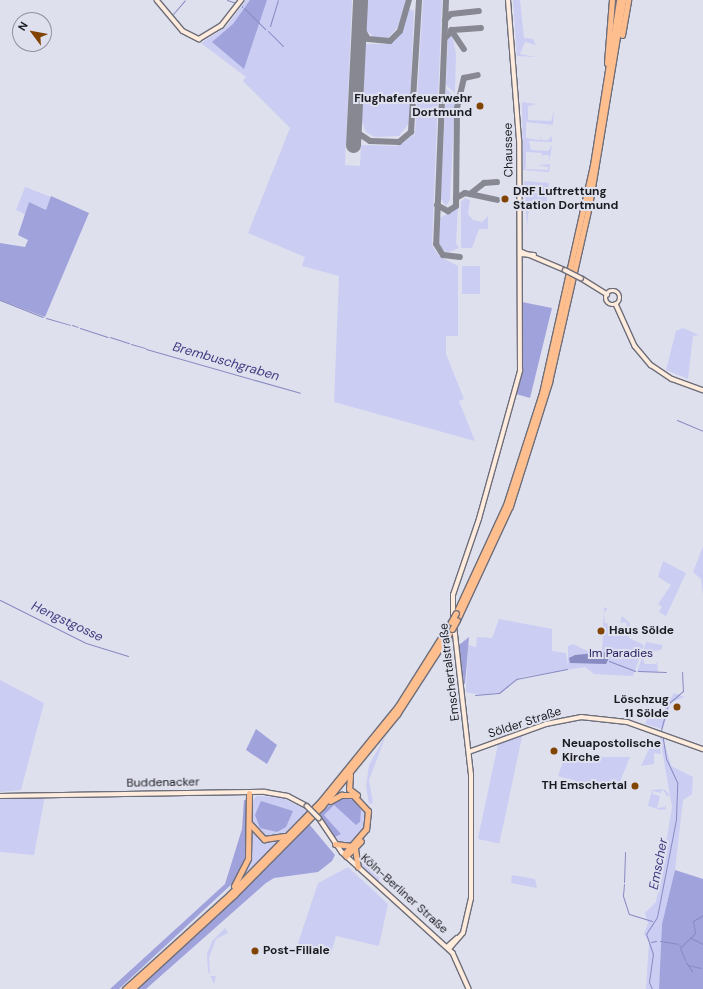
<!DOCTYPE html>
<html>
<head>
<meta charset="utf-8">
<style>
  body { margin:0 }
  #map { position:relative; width:703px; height:989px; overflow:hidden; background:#dfe0ee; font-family:"DM Sans",sans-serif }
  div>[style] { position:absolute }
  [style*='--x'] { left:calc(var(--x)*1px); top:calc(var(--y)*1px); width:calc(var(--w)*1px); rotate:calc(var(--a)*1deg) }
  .green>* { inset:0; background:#cbcdf3; transform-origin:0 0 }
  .forest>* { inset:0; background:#a0a2dc }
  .water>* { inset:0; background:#888ac2 }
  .stream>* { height:1px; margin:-0.5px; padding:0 0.5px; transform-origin:0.5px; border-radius:0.5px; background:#888ac2 }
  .taxiway>* { height:6px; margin:-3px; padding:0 3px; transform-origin:3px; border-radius:3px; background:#878892 }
  .runway>* { height:15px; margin:-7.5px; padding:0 7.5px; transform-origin:7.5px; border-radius:7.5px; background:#878892 }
  .roads { filter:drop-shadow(1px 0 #6d6e7a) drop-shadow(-1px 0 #6d6e7a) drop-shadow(0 1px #6d6e7a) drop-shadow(0 -1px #6d6e7a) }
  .secondary>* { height:3.5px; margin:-1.75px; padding:0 1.75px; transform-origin:1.75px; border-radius:1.75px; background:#ffecdd }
  .secondary>.ring { margin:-1.75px; padding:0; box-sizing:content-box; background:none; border:3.5px solid #ffecdd; border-radius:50% }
  .highway>* { height:5px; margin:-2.5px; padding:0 2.5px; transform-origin:2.5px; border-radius:2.5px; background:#ffbe8e }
  .bridges { filter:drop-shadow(1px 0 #6d6e7a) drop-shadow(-1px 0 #6d6e7a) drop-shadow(0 1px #6d6e7a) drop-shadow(0 -1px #6d6e7a) }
  .secondary-bridge>* { height:3.5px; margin:-1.75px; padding:0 1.75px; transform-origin:1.75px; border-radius:1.75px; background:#ffecdd }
  .highway-bridge>* { height:5px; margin:-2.5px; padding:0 2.5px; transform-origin:2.5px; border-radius:2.5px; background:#ffbe8e }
  .dots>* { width:11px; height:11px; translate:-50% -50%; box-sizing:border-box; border:2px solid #dfe0ee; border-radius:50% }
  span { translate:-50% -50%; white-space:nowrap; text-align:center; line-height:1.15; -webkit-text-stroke:4px #dfe0ee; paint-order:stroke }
  .poi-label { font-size:12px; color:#1b1c20; font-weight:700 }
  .right { translate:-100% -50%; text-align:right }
  .left { translate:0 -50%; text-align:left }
  .street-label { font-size:12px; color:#1b1c20 }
  .park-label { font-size:12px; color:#261c5f }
  .water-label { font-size:13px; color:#403c82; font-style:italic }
  .north { position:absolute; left:12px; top:12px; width:40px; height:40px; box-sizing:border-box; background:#dfe0ee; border:1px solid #91929c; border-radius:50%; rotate:302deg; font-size:11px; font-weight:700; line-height:16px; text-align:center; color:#1b1c20 }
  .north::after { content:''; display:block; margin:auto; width:14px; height:18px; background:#824403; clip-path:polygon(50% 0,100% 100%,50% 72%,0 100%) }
</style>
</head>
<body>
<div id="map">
  <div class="green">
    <div style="clip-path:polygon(246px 0,352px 0,345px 165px,360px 166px,361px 145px,398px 146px,415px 134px,423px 0,442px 0,432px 245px,439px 256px,458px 266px,458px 336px,446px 336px,446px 354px,464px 399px,459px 401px,475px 441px,334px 402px,339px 276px,302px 266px,305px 257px,248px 233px,290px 128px,243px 81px,246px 77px,201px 43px,226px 27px)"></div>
    <div style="clip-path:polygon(367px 0,406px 0,398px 27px,388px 38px,376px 39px,366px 30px)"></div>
    <div style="clip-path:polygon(513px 0,520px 0,524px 38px,533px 39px,536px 45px,525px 42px,520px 54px,536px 57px,517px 56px)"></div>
    <div style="clip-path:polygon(409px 9px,414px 11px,409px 123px,399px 136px,375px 137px,366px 132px,362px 122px,365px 44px,384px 44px,395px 40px)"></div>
    <div style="clip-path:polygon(452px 36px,456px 53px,455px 93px,446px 85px,448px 38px)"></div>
    <div style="clip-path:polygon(446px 89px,455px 96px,450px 200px,446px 206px,441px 199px)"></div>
    <div style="clip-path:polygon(522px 102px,537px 104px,528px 106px,528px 120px,551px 121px,554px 111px,553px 125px,526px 122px,526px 138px,540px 140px,541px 135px,541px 140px,548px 140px,552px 136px,552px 142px,529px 141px,531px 150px,548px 151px,552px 145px,551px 152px,549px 162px,549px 155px,543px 155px,542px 159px,542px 153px,526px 152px,526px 165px,536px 165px,526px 165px,525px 169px,548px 170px,548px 167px,538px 165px,550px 164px,549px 172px,523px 170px)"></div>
    <div style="clip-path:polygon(524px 181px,549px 183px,545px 214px,545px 209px,529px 207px,527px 226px)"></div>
    <div style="clip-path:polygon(25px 187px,51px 197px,46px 210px,29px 202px,25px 214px,16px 210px)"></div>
    <div style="clip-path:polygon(465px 198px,470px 200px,468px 214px,473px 220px,482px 222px,488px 216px,488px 229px,479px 229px,472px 248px,461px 248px,461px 202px)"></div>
    <div style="clip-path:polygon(458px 207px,456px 243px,459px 248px,447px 253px,439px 245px,440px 218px)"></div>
    <div style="left:462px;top:266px;width:18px;height:28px"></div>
    <div style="clip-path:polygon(683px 328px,699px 335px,693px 336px,688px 379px,666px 370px,676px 331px)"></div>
    <div style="clip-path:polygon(703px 546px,703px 595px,701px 579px,693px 572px)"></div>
    <div style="clip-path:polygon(663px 561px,686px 573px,666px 616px,659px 612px,662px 607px,658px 604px,671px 585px,658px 577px)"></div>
    <div style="clip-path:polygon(604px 607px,608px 609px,604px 612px,605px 623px,626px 628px,627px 623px,620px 622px,622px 616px,630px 623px,629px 638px,644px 645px,633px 676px,594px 674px,585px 667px,522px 677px,499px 693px,481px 695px,466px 692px,468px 645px,476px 647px,477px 637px,492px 638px,499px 619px,552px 629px,552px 651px,566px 653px,568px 666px,568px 646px,573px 644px,592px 653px,602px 651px)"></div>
    <div style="clip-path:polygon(646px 642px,663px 645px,661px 650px,643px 653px)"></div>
    <div style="clip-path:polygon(642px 657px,645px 664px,656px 664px,657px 661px,658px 672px,637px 672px)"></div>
    <div style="clip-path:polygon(0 680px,44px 703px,21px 790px,0 792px)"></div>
    <div style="clip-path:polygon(674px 693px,685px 697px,671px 702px,663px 729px,645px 724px,648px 718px,651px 719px,657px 711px,662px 713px)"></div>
    <div style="clip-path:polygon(386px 735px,369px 780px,373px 803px,369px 804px,366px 786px,369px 765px)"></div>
    <div style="left:522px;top:737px;width:109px;height:22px;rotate:102deg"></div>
    <div style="clip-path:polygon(663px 737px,671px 766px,693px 777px,692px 794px,683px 800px,675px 870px,662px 924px,659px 989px,646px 989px,649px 942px,644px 934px,648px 923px,645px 913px,656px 902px,672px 807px,660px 738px)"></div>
    <div style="clip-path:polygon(660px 746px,661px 754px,654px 753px,654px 764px,641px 766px,650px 747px)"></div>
    <div style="clip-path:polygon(566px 753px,587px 757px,630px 757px,617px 789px,606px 785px,605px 788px,618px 792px,558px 776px)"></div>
    <div style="clip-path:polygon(662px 789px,665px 790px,669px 794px,668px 797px,662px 789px,661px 793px,653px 791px,652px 794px,660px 796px,657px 808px,665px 807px,666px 804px,666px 809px,661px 810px,648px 806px,652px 790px)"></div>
    <div style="clip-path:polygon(45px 796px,34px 855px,0 852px,0 797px)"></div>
    <div style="clip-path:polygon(256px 796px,281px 797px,308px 811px,285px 835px,266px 839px,251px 823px,251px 804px)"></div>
    <div style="clip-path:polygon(340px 796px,352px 796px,365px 806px,367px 825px,351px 844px,341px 843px,335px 837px,341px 834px,324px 815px,334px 805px,359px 824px,358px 805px,354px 800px,336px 799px)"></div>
    <div style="clip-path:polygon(251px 828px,264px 841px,282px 839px,239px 881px,248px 863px)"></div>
    <div style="clip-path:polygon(365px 837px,358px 857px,380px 878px,378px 881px,356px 860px,356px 850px)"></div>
    <div style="clip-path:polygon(348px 867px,388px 904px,379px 946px,336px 936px,330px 956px,296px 949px,318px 883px)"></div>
    <div style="clip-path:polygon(512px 875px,535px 879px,537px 888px,511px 883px)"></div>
    <div style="clip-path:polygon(225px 928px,228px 933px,216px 939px,209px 958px,210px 976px,216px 976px,214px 984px,208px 971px,207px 954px,212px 941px)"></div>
  </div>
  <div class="forest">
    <div style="clip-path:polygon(250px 0,267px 0,244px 69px,212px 42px,233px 24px)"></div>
    <div style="clip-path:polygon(51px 196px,89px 213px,45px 317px,0 300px,0 243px,25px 247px,28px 240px,18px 235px,29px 202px,46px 210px)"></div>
    <div style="clip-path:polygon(522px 302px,552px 308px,530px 398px,516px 394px,522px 364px)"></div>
    <div style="clip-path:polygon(469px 637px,465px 684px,464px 684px,459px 645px)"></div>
    <div style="clip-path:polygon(256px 729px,277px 745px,267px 764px,246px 750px)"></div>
    <div style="clip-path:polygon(343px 798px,354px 800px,361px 810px,360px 822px,356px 825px,334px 805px,324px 815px,341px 834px,335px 837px,320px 815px,333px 801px)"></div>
    <div style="clip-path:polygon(244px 800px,248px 800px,247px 853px,234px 882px,119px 989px,110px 989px,225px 884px,242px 829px)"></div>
    <div style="clip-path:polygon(261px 801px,293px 811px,286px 827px,277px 832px,260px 828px,255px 815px)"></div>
    <div style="clip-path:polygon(309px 824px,335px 855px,332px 861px,318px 872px,274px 878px,266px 883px,146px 989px,135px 989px,267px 868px)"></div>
    <div style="clip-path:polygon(675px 870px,703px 879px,703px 989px,659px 989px,662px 924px)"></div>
  </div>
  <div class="water">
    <div style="clip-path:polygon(605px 652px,611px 654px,606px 664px,570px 663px,569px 658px,575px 655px)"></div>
  </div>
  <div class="stream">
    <div style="--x:227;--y:0;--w:9;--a:18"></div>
    <div style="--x:242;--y:6;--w:1;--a:90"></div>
    <div style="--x:244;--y:8;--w:30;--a:45"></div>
    <div style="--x:173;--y:14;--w:18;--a:-49"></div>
    <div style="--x:270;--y:26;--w:27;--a:-73"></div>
    <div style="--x:268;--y:31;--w:21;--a:45"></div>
    <div style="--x:0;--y:300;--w:46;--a:21.6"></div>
    <div style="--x:46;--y:318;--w:25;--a:16"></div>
    <div style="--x:72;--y:325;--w:6;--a:18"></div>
    <div style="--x:80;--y:328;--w:29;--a:18"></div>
    <div style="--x:110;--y:337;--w:20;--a:18"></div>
    <div style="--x:131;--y:344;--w:15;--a:16"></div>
    <div style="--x:146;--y:349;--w:160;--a:15.9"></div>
    <div style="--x:677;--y:420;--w:28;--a:23"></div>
    <div style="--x:0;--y:600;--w:96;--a:26.6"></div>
    <div style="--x:86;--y:643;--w:44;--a:17.2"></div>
    <div style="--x:609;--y:661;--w:28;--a:21"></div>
    <div style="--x:638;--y:671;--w:28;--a:2"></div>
    <div style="--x:475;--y:695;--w:24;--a:-5"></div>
    <div style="--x:499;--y:693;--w:22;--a:-39"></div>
    <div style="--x:516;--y:679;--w:52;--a:-11.1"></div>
    <div style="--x:661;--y:730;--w:27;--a:-75"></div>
    <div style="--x:668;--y:704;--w:20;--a:-41"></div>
    <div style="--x:683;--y:691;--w:19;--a:-93"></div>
    <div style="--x:624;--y:882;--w:30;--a:-88"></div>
    <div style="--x:624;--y:884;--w:12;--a:95"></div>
    <div style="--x:623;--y:896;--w:19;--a:72"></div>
    <div style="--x:629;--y:914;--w:24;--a:17"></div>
    <div style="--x:691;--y:938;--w:13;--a:27"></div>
    <div style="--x:660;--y:941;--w:18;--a:9"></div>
    <div style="--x:651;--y:942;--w:5;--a:-11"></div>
    <div style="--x:679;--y:945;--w:3;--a:45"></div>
    <div style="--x:681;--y:947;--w:20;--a:-45"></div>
    <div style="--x:695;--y:933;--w:12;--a:-99"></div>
    <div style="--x:693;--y:921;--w:12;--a:-31"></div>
    <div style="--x:680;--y:948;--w:13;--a:67"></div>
    <div style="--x:686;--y:962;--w:11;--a:56"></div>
    <div style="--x:688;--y:965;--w:13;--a:13"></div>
    <div style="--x:652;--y:989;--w:8;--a:-113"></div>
    <div style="--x:649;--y:982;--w:28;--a:-82"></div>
    <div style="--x:653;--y:954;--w:21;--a:-109"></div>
    <div style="--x:646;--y:934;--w:20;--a:-57"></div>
    <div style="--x:657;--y:917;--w:100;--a:-79"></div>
    <div style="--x:676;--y:819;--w:37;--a:-88"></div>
    <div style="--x:677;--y:782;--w:26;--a:-115"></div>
    <div style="--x:666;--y:758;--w:20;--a:-99"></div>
  </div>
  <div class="taxiway">
    <div style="--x:446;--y:0;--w:244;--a:92.3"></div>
    <div style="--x:436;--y:244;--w:13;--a:58"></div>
    <div style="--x:443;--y:255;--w:17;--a:7"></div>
    <div style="--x:445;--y:20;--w:8;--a:-45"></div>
    <div style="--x:451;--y:14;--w:28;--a:-6"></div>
    <div style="--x:359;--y:23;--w:18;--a:61"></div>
    <div style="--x:368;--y:39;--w:22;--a:5"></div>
    <div style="--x:390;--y:41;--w:14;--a:-45"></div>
    <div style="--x:400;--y:31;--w:32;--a:-74"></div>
    <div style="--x:451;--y:30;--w:23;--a:56"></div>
    <div style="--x:445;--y:38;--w:11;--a:-45"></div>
    <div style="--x:453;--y:30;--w:28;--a:-4"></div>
    <div style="--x:355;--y:120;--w:13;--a:77"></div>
    <div style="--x:358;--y:133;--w:14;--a:34"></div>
    <div style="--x:370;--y:141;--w:29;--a:2"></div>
    <div style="--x:399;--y:142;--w:16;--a:-40"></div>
    <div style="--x:411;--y:132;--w:132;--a:-86.5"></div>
    <div style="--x:470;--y:194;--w:18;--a:-38"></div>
    <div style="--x:484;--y:183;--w:13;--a:-4"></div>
    <div style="--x:456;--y:198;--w:10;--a:-29"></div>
    <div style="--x:465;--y:193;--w:33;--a:12"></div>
    <div style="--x:437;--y:205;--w:13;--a:29"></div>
    <div style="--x:448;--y:211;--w:9;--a:-32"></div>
    <div style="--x:456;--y:206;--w:98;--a:-89.4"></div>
    <div style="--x:457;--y:108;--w:31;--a:-77"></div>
    <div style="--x:464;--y:78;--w:14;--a:-12"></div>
  </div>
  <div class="runway">
    <div style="--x:353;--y:145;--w:145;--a:-87.2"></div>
  </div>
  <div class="roads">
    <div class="secondary">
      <div style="--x:157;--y:0;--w:40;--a:50"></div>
      <div style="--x:183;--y:31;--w:18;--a:27"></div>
      <div style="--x:199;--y:39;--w:26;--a:-31"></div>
      <div style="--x:221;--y:26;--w:33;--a:-52"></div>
      <div style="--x:520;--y:251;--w:49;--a:22.9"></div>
      <div style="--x:520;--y:254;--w:14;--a:4"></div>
      <div style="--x:581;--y:278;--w:31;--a:32"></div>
      <div class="ring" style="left:606px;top:291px;width:10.5px;height:10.5px"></div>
      <div style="--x:616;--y:304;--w:46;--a:65.7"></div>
      <div style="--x:635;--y:346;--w:25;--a:50"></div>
      <div style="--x:651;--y:365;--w:25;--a:34"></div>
      <div style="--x:672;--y:379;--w:33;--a:20"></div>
      <div style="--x:453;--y:617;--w:22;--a:-90"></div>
      <div style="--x:453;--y:595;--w:80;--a:-71.1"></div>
      <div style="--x:479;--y:519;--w:154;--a:-74.5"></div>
      <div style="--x:520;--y:371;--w:231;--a:-90.2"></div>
      <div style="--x:519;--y:140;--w:140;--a:-94.5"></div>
      <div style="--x:469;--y:752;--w:82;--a:-20"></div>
      <div style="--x:546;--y:724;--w:36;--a:-11"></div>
      <div style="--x:581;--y:717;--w:46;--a:6.2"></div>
      <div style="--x:627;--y:722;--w:81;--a:19.6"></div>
      <div style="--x:0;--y:796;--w:265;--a:-0.9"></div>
      <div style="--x:265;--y:792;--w:23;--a:10"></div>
      <div style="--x:288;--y:796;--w:21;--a:28"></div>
      <div style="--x:319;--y:818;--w:41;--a:55.9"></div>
      <div style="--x:342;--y:852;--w:150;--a:42.3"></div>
      <div style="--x:453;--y:953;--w:39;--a:66"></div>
      <div style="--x:447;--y:947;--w:13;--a:-42"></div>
      <div style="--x:449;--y:949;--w:21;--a:-49"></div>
      <div style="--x:463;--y:933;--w:35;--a:-77"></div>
      <div style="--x:471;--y:899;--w:124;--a:-90"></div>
      <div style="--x:471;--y:775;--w:150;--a:-96.5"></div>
    </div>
    <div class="highway">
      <div style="--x:622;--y:35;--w:36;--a:-80"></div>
      <div style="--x:607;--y:63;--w:63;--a:-85.5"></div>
      <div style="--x:456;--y:613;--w:119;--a:-65.2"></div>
      <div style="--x:506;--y:505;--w:118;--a:-72.2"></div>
      <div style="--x:542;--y:393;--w:234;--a:-77.4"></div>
      <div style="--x:593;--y:165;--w:167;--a:-81"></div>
      <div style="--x:457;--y:620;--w:126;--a:-65.1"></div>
      <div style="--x:510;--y:506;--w:130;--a:-72.5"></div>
      <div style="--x:549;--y:382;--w:180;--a:-77.2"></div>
      <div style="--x:589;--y:206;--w:209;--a:-80.6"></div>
      <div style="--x:350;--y:775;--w:14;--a:94"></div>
      <div style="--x:349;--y:789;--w:10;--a:37"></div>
      <div style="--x:330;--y:801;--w:13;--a:-29"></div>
      <div style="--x:341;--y:795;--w:12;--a:0"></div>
      <div style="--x:353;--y:795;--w:22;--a:47"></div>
      <div style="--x:368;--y:811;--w:18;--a:96"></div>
      <div style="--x:366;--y:829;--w:33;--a:131"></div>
      <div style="--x:250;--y:824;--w:21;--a:47"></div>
      <div style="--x:264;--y:839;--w:21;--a:-8"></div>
      <div style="--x:335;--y:844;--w:17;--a:7"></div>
      <div style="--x:355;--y:849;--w:18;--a:81"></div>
      <div style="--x:346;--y:856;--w:21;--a:-45"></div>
      <div style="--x:234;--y:886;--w:31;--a:-63"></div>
      <div style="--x:248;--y:858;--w:65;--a:-89.1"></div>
      <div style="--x:125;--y:989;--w:142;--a:-42.1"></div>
      <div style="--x:230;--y:894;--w:130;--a:-45.6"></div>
      <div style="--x:321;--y:801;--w:122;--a:-51"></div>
      <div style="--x:398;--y:706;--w:99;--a:-57.8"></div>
      <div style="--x:132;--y:989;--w:139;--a:-42.7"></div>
      <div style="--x:234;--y:895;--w:125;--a:-45.3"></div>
      <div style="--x:322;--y:806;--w:119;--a:-50.8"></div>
      <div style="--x:397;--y:714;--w:101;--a:-57.1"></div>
    </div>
  </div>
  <div class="bridges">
    <div class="secondary-bridge">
      <div style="--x:565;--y:270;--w:18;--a:27"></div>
      <div style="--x:307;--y:806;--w:17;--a:45"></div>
    </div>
    <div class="highway-bridge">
      <div style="--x:451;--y:622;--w:10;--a:-61"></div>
      <div style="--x:452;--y:629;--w:10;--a:-61"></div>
    </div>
  </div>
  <div class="dots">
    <div style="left:480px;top:106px;background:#824403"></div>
    <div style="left:505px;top:199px;background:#824403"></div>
    <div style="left:601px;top:631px;background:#824403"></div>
    <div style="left:677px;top:707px;background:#824403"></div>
    <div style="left:554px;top:751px;background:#824403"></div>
    <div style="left:635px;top:786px;background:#824403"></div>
    <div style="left:255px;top:951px;background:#824403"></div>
  </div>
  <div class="poi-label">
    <span class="right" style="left:472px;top:106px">Flughafenfeuerwehr<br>Dortmund</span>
    <span class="left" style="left:513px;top:199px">DRF Luftrettung<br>Station Dortmund</span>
    <span class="left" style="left:609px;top:631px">Haus Sölde</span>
    <span class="right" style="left:669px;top:707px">Löschzug<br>11 Sölde</span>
    <span class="left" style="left:562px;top:751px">Neuapostolische<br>Kirche</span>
    <span class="right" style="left:627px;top:786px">TH Emschertal</span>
    <span class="left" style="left:263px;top:951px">Post-Filiale</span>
  </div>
  <div class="street-label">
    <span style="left:509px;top:150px;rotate:-91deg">Chaussee</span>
    <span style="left:450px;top:672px;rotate:-97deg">Emschertalstraße</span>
    <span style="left:525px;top:723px;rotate:-18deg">Sölder Straße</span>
    <span style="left:163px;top:783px;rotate:-1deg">Buddenacker</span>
    <span style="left:404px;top:894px;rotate:42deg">Köln-Berliner Straße</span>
  </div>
  <div class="park-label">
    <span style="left:621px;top:654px">Im Paradies</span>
  </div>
  <div class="water-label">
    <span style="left:226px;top:362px;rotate:16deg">Brembuschgraben</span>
    <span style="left:67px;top:622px;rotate:25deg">Hengstgosse</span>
    <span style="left:659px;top:864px;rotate:-79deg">Emscher</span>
  </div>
  <div class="north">N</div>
</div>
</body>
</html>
